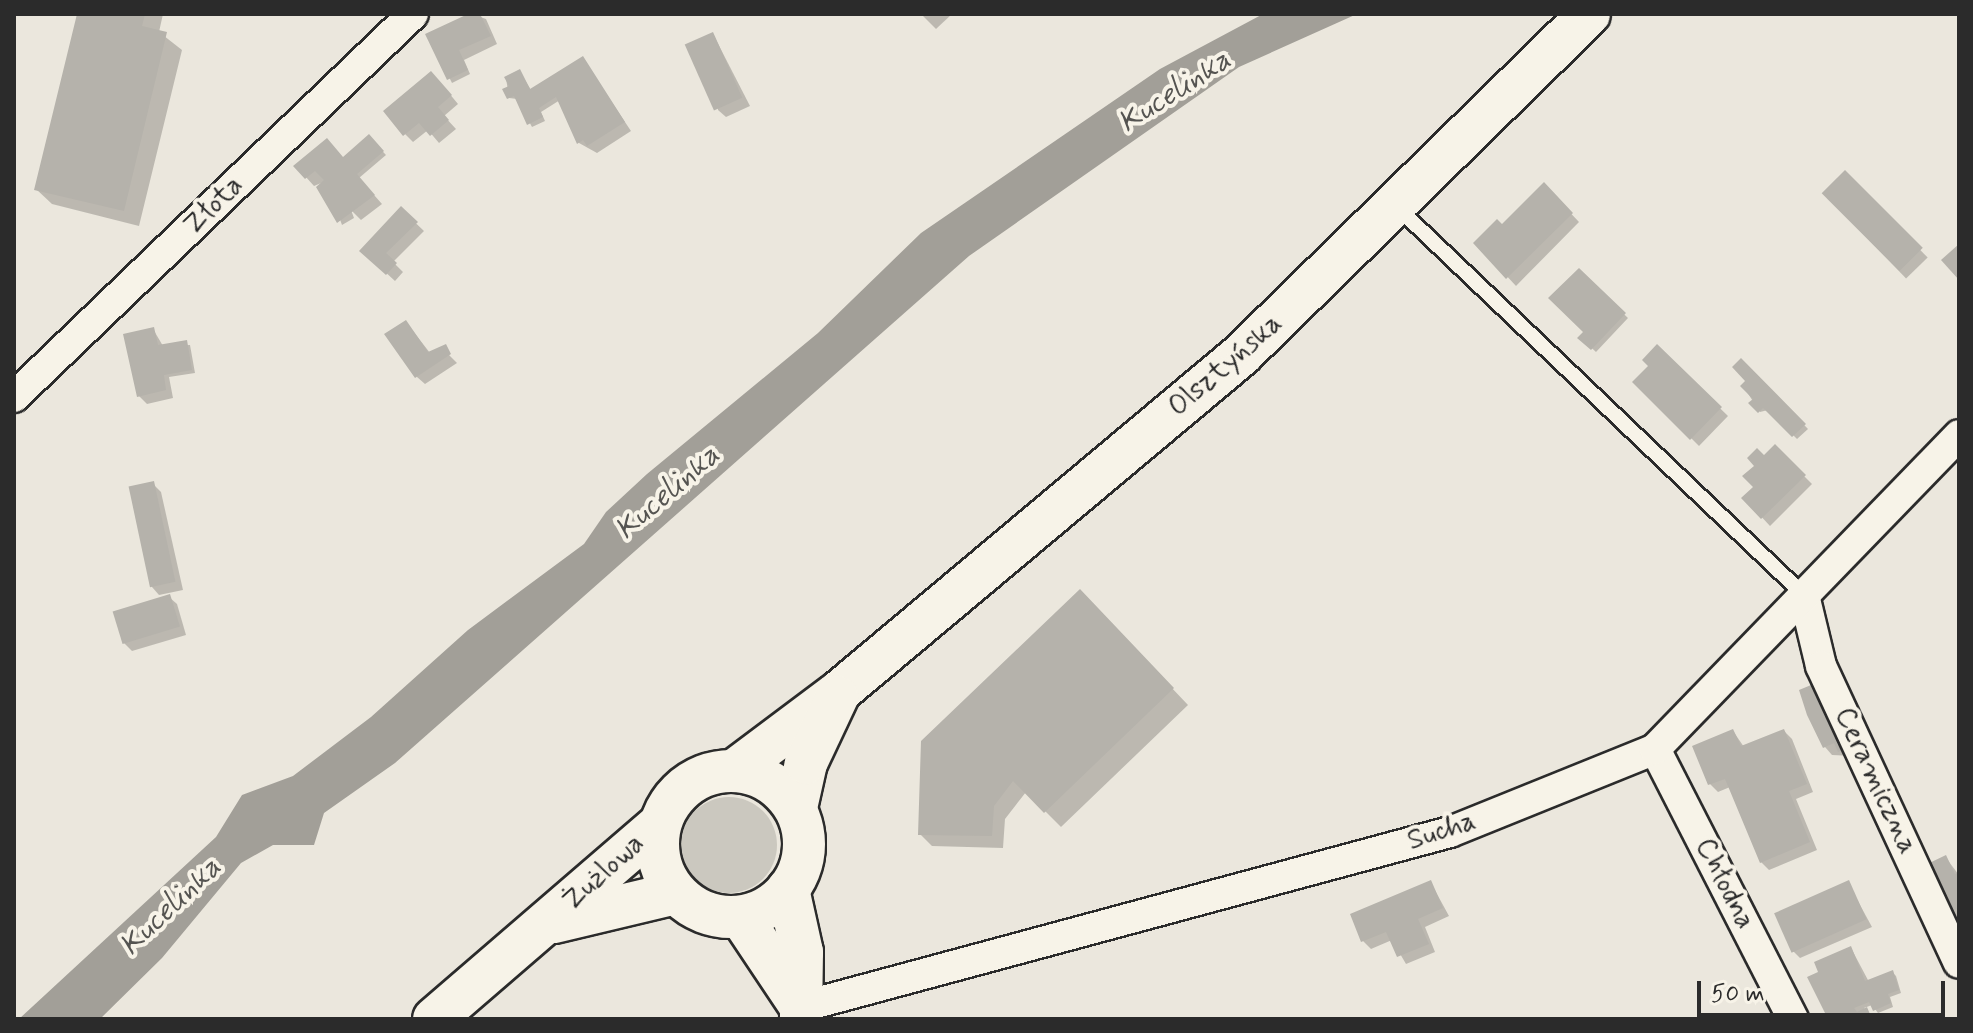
<!DOCTYPE html>
<html>
<head>
<meta charset="utf-8">
<style>
  body { margin:0 }
  #map { position:relative; width:1973px; height:1033px; overflow:hidden; background:#ebe7dd; font-family:Mynerve,sans-serif }
  div>[style] { position:absolute }
  [style*='--x'] { left:calc(var(--x)*1px); top:calc(var(--y)*1px); width:calc(var(--w)*1px); rotate:calc(var(--a)*1deg) }
  .green>* { inset:0; background:#cbc8bf }
  .round { border-radius:50% }
  .water>* { inset:0; background:#a29f98 }
  .shadow>* { inset:0; background:#0003; transform-origin:0 0 }
  .building>* { inset:0; background:#b5b2ab; transform-origin:0 0 }
  .roads { filter:drop-shadow(2px 0 #2b2b2b) drop-shadow(-2px 0 #2b2b2b) drop-shadow(0 2px #2b2b2b) drop-shadow(0 -2px #2b2b2b) }
  .lane>* { height:14px; margin:-7px; padding:0 7px; transform-origin:7px; border-radius:7px; background:#f7f3e8 }
  .street>* { height:30px; margin:-15px; padding:0 15px; transform-origin:15px; border-radius:15px; background:#f7f3e8 }
  .secondary>* { height:42px; margin:-21px; padding:0 21px; transform-origin:21px; border-radius:21px; background:#f7f3e8 }
  .secondary>.ring { margin:-21px; padding:0; box-sizing:content-box; background:none; border:42px solid #f7f3e8; border-radius:50% }
  span { translate:-50% -50%; white-space:nowrap; text-align:center; line-height:1.15; -webkit-text-stroke:8px #f7f3e8; paint-order:stroke }
  .street-label { font-size:28px; color:#2b2b2b }
  .water-label { font-size:30px; color:#555451; font-style:italic }
  .frame { position:absolute; inset:0; border:16px solid #2b2b2b; pointer-events:none }
  .scale { position:absolute; left:1697px; top:981px; width:248px; height:36px; box-sizing:border-box; border:4px solid #2b2b2b; border-top:0; padding-left:10px; font-size:24px; line-height:28px; white-space:nowrap; color:#2b2b2b; -webkit-text-stroke:6px #f7f3e8; paint-order:stroke }
</style>
</head>
<body>
<div id="map">
  <div class="green">
    <div class="round" style="left:681px;top:797px;width:96px;height:96px"></div>
  </div>
  <div class="water">
    <div style="clip-path:polygon(1263px 14px,1357px 14px,1239px 67px,969px 256px,395px 763px,324px 813px,314px 845px,273px 845px,241px 863px,162px 958px,100px 1019px,19px 1019px,216px 837px,242px 795px,293px 776px,371px 717px,468px 630px,584px 544px,606px 512px,647px 474px,818px 333px,921px 233px,1160px 69px)"></div>
  </div>
  <div class="shadow">
    <div style="clip-path:polygon(79px 14px,163px 14px,159px 32px,182px 50px,139px 226px,52px 204px,36px 189px)"></div>
    <div style="clip-path:polygon(472px 14px,486px 19px,497px 44px,464px 60px,470px 74px,452px 83px,428px 35px)"></div>
    <div style="clip-path:polygon(921px 14px,952px 14px,936px 29px)"></div>
    <div style="clip-path:polygon(713px 34px,750px 106px,726px 117px,718px 110px)"></div>
    <div style="clip-path:polygon(583px 59px,631px 131px,597px 153px,579px 143px,560px 100px,541px 112px,545px 121px,532px 127px,517px 99px,509px 98px,506px 78px,520px 72px,531px 90px)"></div>
    <div style="clip-path:polygon(439px 81px,458px 104px,444px 116px,456px 129px,439px 143px,428px 130px,413px 142px,405px 134px)"></div>
    <div style="clip-path:polygon(369px 137px,386px 155px,359px 178px,382px 204px,361px 220px,351px 210px,354px 218px,342px 225px,326px 181px,314px 186px,296px 166px,344px 159px)"></div>
    <div style="left:1845px;top:172px;width:119px;height:30px;rotate:46deg"></div>
    <div style="clip-path:polygon(1544px 185px,1579px 222px,1516px 286px,1476px 243px,1502px 226px)"></div>
    <div style="clip-path:polygon(401px 209px,424px 231px,393px 262px,403px 272px,395px 281px,370px 258px)"></div>
    <div style="clip-path:polygon(1579px 271px,1628px 318px,1596px 352px,1580px 337px,1585px 331px)"></div>
    <div style="clip-path:polygon(406px 322px,430px 353px,441px 347px,457px 363px,425px 384px,417px 377px)"></div>
    <div style="clip-path:polygon(153px 329px,163px 346px,190px 345px,195px 373px,169px 377px,173px 398px,147px 404px,139px 396px)"></div>
    <div style="clip-path:polygon(1657px 347px,1728px 416px,1699px 446px,1635px 382px,1650px 366px)"></div>
    <div style="clip-path:polygon(1741px 360px,1808px 429px,1797px 439px,1768px 410px,1760px 412px,1743px 386px,1748px 381px)"></div>
    <div style="clip-path:polygon(1775px 447px,1812px 484px,1770px 526px,1744px 498px,1756px 487px)"></div>
    <div style="clip-path:polygon(153px 484px,161px 492px,183px 590px,159px 595px,152px 587px)"></div>
    <div style="clip-path:polygon(169px 597px,177px 604px,186px 635px,132px 651px,124px 643px)"></div>
    <div style="clip-path:polygon(1095px 607px,1188px 705px,1061px 827px,1026px 792px,1005px 819px,1003px 848px,932px 846px,920px 834px)"></div>
    <div style="clip-path:polygon(1802px 691px,1853px 756px,1832px 755px,1825px 747px)"></div>
    <div style="clip-path:polygon(1733px 731px,1744px 747px,1784px 731px,1792px 739px,1813px 792px,1796px 799px,1817px 850px,1769px 870px,1761px 862px,1730px 787px,1718px 792px,1710px 784px)"></div>
    <div style="clip-path:polygon(1946px 858px,1959px 875px,1959px 920px,1952px 923px)"></div>
    <div style="clip-path:polygon(1431px 883px,1449px 916px,1425px 927px,1435px 952px,1406px 964px,1392px 940px,1371px 949px,1363px 941px)"></div>
    <div style="clip-path:polygon(1848px 883px,1872px 927px,1800px 958px,1792px 950px)"></div>
    <div style="clip-path:polygon(1851px 948px,1869px 982px,1892px 972px,1896px 976px,1901px 993px,1890px 997px,1893px 1007px,1878px 1013px,1872px 1005px,1864px 1008px,1875px 1019px,1830px 1019px,1821px 974px)"></div>
  </div>
  <div class="building">
    <div style="clip-path:polygon(77px 14px,145px 14px,142px 26px,167px 32px,124px 211px,34px 190px)"></div>
    <div style="clip-path:polygon(468px 14px,480px 14px,491px 36px,459px 50px,468px 70px,447px 80px,425px 34px)"></div>
    <div style="left:713px;top:32px;width:72px;height:31px;rotate:66deg"></div>
    <div style="clip-path:polygon(583px 56px,625px 122px,587px 146px,583px 140px,577px 144px,556px 97px,539px 108px,543px 117px,527px 125px,514px 96px,507px 99px,502px 89px,509px 86px,504px 77px,520px 69px,530px 89px)"></div>
    <div style="clip-path:polygon(431px 71px,452px 95px,438px 107px,449px 120px,430px 136px,419px 123px,403px 136px,383px 111px)"></div>
    <div style="clip-path:polygon(369px 134px,384px 151px,357px 174px,375px 195px,337px 223px,316px 187px,324px 180px,315px 171px,305px 179px,293px 166px,327px 138px,343px 157px)"></div>
    <div style="left:1845px;top:170px;width:110px;height:33px;rotate:45deg"></div>
    <div style="clip-path:polygon(1544px 182px,1573px 213px,1506px 279px,1473px 243px,1497px 219px,1502px 224px)"></div>
    <div style="clip-path:polygon(401px 206px,418px 222px,386px 253px,397px 263px,386px 275px,359px 251px)"></div>
    <div style="clip-path:polygon(1959px 244px,1959px 280px,1941px 260px)"></div>
    <div style="clip-path:polygon(1579px 268px,1626px 313px,1591px 350px,1577px 338px,1583px 332px,1548px 298px)"></div>
    <div style="clip-path:polygon(406px 320px,428px 352px,446px 344px,451px 354px,415px 378px,384px 334px)"></div>
    <div style="clip-path:polygon(154px 327px,158px 345px,187px 340px,192px 370px,164px 375px,166px 390px,137px 397px,123px 334px)"></div>
    <div style="clip-path:polygon(1657px 344px,1722px 407px,1690px 440px,1632px 382px,1648px 366px,1642px 360px)"></div>
    <div style="clip-path:polygon(1741px 358px,1806px 424px,1792px 437px,1763px 408px,1758px 413px,1748px 403px,1753px 399px,1740px 386px,1745px 381px,1732px 367px)"></div>
    <div style="clip-path:polygon(1775px 444px,1806px 475px,1761px 519px,1741px 498px,1753px 487px,1742px 476px,1754px 466px,1747px 458px,1757px 448px,1764px 455px)"></div>
    <div style="left:154px;top:481px;width:103px;height:26px;rotate:78deg"></div>
    <div style="clip-path:polygon(1080px 589px,1174px 688px,1044px 813px,1013px 781px,994px 806px,992px 836px,918px 835px,921px 741px)"></div>
    <div style="left:170px;top:594px;width:34px;height:60px;rotate:73deg"></div>
    <div style="clip-path:polygon(1816px 683px,1847px 748px,1838px 752px,1834px 743px,1823px 748px,1807px 715px,1799px 690px)"></div>
    <div style="clip-path:polygon(1733px 729px,1741px 746px,1784px 729px,1807px 784px,1789px 791px,1810px 842px,1760px 863px,1725px 779px,1708px 785px,1692px 746px)"></div>
    <div style="clip-path:polygon(1946px 855px,1955px 874px,1959px 873px,1959px 908px,1942px 917px,1919px 868px)"></div>
    <div style="clip-path:polygon(1431px 880px,1443px 908px,1418px 919px,1429px 944px,1397px 957px,1386px 932px,1361px 942px,1350px 914px)"></div>
    <div style="left:1849px;top:880px;width:43px;height:82px;rotate:66deg"></div>
    <div style="clip-path:polygon(1851px 946px,1865px 981px,1893px 970px,1899px 990px,1888px 994px,1891px 1003px,1873px 1011px,1869px 1002px,1854px 1008px,1857px 1012px,1867px 1007px,1872px 1019px,1828px 1019px,1807px 977px,1818px 972px,1814px 962px)"></div>
  </div>
  <div class="roads">
    <div class="lane">
      <div style="--x:1398;--y:208;--w:561;--a:43.63"></div>
    </div>
    <div class="street">
      <div style="--x:14;--y:397;--w:553;--a:-43.83"></div>
      <div style="--x:1804;--y:595;--w:73;--a:76.5"></div>
      <div style="--x:1821;--y:666;--w:327;--a:65.1"></div>
      <div style="--x:1655;--y:749;--w:303;--a:62.9"></div>
      <div style="--x:801;--y:1007;--w:672;--a:-15.09"></div>
      <div style="--x:1450;--y:832;--w:221;--a:-22"></div>
      <div style="--x:1655;--y:749;--w:437;--a:-45.9"></div>
    </div>
    <div class="secondary">
      <div style="--x:735;--y:770;--w:130;--a:-36.9"></div>
      <div style="--x:839;--y:692;--w:525;--a:-39.97"></div>
      <div style="--x:1241;--y:355;--w:487;--a:-44.4"></div>
      <div class="ring" style="left:658px;top:771px;width:104px;height:104px"></div>
      <div style="--x:796;--y:808;--w:46;--a:-77.5"></div>
      <div style="--x:806;--y:763;--w:73;--a:-64.8"></div>
      <div style="--x:788;--y:889;--w:65;--a:77.5"></div>
      <div style="--x:802;--y:952;--w:67;--a:90.9"></div>
      <div style="--x:741;--y:917;--w:108;--a:56.3"></div>
      <div style="--x:554;--y:922;--w:125;--a:-13.4"></div>
      <div style="--x:434;--y:1019;--w:298;--a:-40.8"></div>
    </div>
  </div>
  <div class="street-label">
    <span style="left:214px;top:206px;rotate:-44deg">Złota</span>
    <span style="left:1226px;top:366px;rotate:-41deg">Olsztyńska</span>
    <span style="left:1875px;top:781px;rotate:65deg">Ceramiczna</span>
    <span style="left:1442px;top:832px;rotate:-18deg">Sucha</span>
    <span style="left:604px;top:873px;rotate:-42deg">Żużlowa</span>
    <span style="left:1724px;top:884px;rotate:63deg">Chłodna</span>
  </div>
  <div class="water-label">
    <span style="left:1175px;top:92px;rotate:-33deg">Kucelinka</span>
    <span style="left:668px;top:493px;rotate:-41deg">Kucelinka</span>
    <span style="left:171px;top:907px;rotate:-44deg">Kucelinka</span>
  </div>
  <div class="frame"></div>
  <div class="scale">50 m</div>
</div>
</body>
</html>
